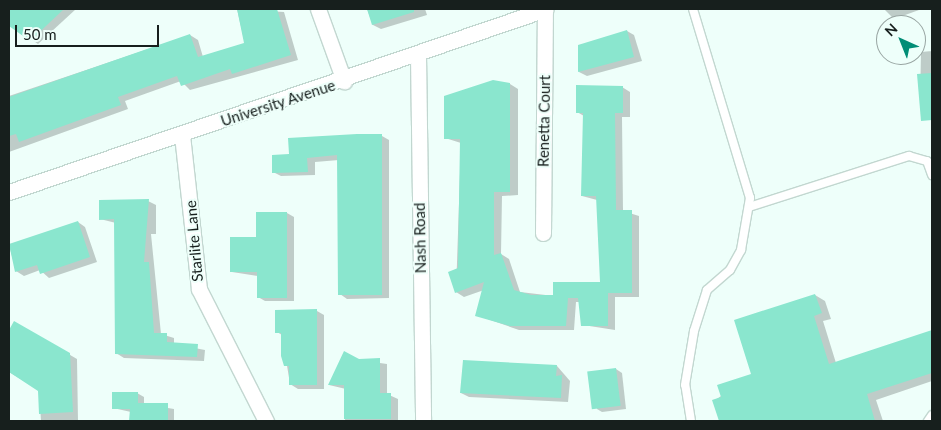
<!DOCTYPE html>
<html>
<head>
<meta charset="utf-8">
<style>
  body { margin:0 }
  #map { position:relative; width:941px; height:430px; overflow:hidden; background:#eefffa; font-family:Lato,sans-serif }
  div>[style] { position:absolute }
  [style*='--x'] { left:calc(var(--x)*1px); top:calc(var(--y)*1px); width:calc(var(--w)*1px); rotate:calc(var(--a)*1deg) }
  .shadow>* { inset:0; background:#0003 }
  .building>* { inset:0; background:#8ae6ce; transform-origin:0 0 }
  .roads { filter:drop-shadow(1px 0 #c2d7d0) drop-shadow(-1px 0 #c2d7d0) drop-shadow(0 1px #c2d7d0) drop-shadow(0 -1px #c2d7d0) }
  .service>* { height:8px; margin:-4px; padding:0 4px; transform-origin:4px; border-radius:4px; background:#fff }
  .minor>* { height:15px; margin:-7.5px; padding:0 7.5px; transform-origin:7.5px; border-radius:7.5px; background:#fff }
  span { translate:-50% -50%; white-space:nowrap; text-align:center; line-height:1.15; -webkit-text-stroke:4px #eefffa; paint-order:stroke }
  .street-label { font-size:15px; color:#171f1d }
  .frame { position:absolute; inset:0; border:10px solid #171f1d; pointer-events:none }
  .north { position:absolute; left:876px; top:15px; width:50px; height:50px; box-sizing:border-box; background:#eefffa; border:1px solid #98a5a2; border-radius:50%; rotate:316deg; font-size:14px; font-weight:700; line-height:20px; text-align:center; color:#171f1d }
  .north::after { content:''; display:block; margin:auto; width:18px; height:22px; background:#018d76; clip-path:polygon(50% 0,100% 100%,50% 72%,0 100%) }
  .scale { position:absolute; left:15px; top:25px; width:144px; height:22px; box-sizing:border-box; border:2px solid #171f1d; border-top:0; padding-left:6px; font-size:15px; line-height:18px; white-space:nowrap; color:#171f1d; -webkit-text-stroke:4px #eefffa; paint-order:stroke }
</style>
</head>
<body>
<div id="map">
  <div class="shadow">
    <div style="clip-path:polygon(12px 9px,76px 9px,38px 44px,9px 24px)"></div>
    <div style="clip-path:polygon(237px 9px,284px 12px,298px 60px,190px 90px,181px 81px,125px 101px,128px 109px,9px 152px,9px 96px,190px 35px,198px 40px,203px 57px,245px 44px)"></div>
    <div style="clip-path:polygon(367px 9px,425px 9px,427px 15px,381px 29px,373px 25px)"></div>
    <div style="clip-path:polygon(884px 9px,918px 9px,919px 10px,894px 19px)"></div>
    <div style="clip-path:polygon(627px 31px,634px 35px,642px 61px,587px 76px,579px 72px,580px 46px)"></div>
    <div style="clip-path:polygon(932px 46px,932px 106px,928px 106px,920px 102px,921px 52px,932px 51px)"></div>
    <div style="clip-path:polygon(510px 84px,518px 89px,518px 195px,502px 196px,501px 254px,509px 259px,520px 292px,554px 296px,601px 283px,597px 200px,582px 196px,584px 116px,577px 112px,622px 87px,630px 92px,630px 117px,622px 117px,623px 211px,639px 216px,639px 297px,615px 297px,615px 330px,583px 325px,580px 302px,576px 302px,574px 330px,519px 330px,476px 315px,484px 290px,464px 297px,456px 292px,461px 143px,445px 138px)"></div>
    <div style="clip-path:polygon(382px 136px,389px 140px,389px 298px,347px 299px,340px 294px,339px 160px,315px 162px,315px 175px,281px 176px,273px 172px,290px 155px)"></div>
    <div style="clip-path:polygon(148px 201px,156px 205px,156px 234px,151px 234px,161px 334px,174px 338px,174px 344px,205px 350px,204px 361px,124px 358px,116px 353px,116px 223px,100px 219px)"></div>
    <div style="clip-path:polygon(287px 213px,294px 217px,294px 301px,265px 301px,258px 297px,258px 276px,232px 272px,258px 238px)"></div>
    <div style="clip-path:polygon(78px 222px,85px 227px,97px 262px,49px 278px,40px 270px,24px 276px,16px 271px,9px 245px)"></div>
    <div style="clip-path:polygon(815px 295px,825px 301px,831px 319px,823px 321px,836px 363px,932px 332px,932px 381px,876px 400px,883px 421px,720px 421px,714px 401px,752px 374px)"></div>
    <div style="clip-path:polygon(317px 311px,324px 315px,324px 389px,298px 389px,290px 384px,282px 335px,277px 332px)"></div>
    <div style="clip-path:polygon(15px 323px,77px 359px,78px 421px,41px 421px,39px 390px,9px 372px,9px 333px)"></div>
    <div style="clip-path:polygon(359px 360px,387px 364px,387px 394px,398px 399px,398px 421px,345px 421px,346px 389px,329px 385px)"></div>
    <div style="clip-path:polygon(557px 366px,570px 381px,568px 402px,469px 397px,461px 393px)"></div>
    <div style="clip-path:polygon(616px 369px,622px 373px,626px 409px,602px 412px,597px 409px,588px 373px)"></div>
    <div style="clip-path:polygon(137px 393px,144px 397px,144px 404px,174px 409px,174px 421px,130px 421px,131px 412px,113px 408px)"></div>
  </div>
  <div class="building">
    <div style="clip-path:polygon(9px 9px,64px 9px,30px 41px,9px 26px)"></div>
    <div style="clip-path:polygon(237px 9px,277px 9px,291px 55px,232px 74px,230px 69px,181px 86px,177px 76px,118px 97px,121px 105px,41px 134px,19px 142px,16px 134px,9px 136px,9px 97px,190px 34px,198px 57px,244px 43px)"></div>
    <div style="clip-path:polygon(367px 9px,414px 9px,414px 12px,372px 25px)"></div>
    <div style="clip-path:polygon(627px 30px,634px 57px,578px 72px,578px 45px)"></div>
    <div style="clip-path:polygon(932px 73px,932px 120px,921px 121px,917px 74px)"></div>
    <div style="clip-path:polygon(493px 80px,510px 83px,510px 192px,494px 192px,494px 255px,501px 253px,514px 290px,531px 295px,553px 295px,553px 282px,600px 282px,596px 196px,581px 196px,583px 113px,576px 113px,576px 85px,623px 86px,623px 113px,615px 113px,616px 210px,632px 210px,632px 293px,608px 293px,608px 326px,581px 326px,578px 298px,568px 298px,566px 326px,510px 326px,475px 316px,484px 282px,455px 293px,448px 272px,458px 268px,460px 139px,444px 139px,444px 96px)"></div>
    <div style="clip-path:polygon(357px 134px,382px 134px,382px 295px,338px 295px,337px 155px,307px 158px,308px 172px,272px 173px,272px 155px,289px 154px,288px 138px)"></div>
    <div style="clip-path:polygon(149px 199px,144px 262px,149px 262px,154px 333px,167px 333px,167px 342px,198px 344px,197px 357px,115px 354px,114px 219px,99px 220px,99px 200px)"></div>
    <div style="clip-path:polygon(256px 212px,287px 212px,287px 298px,257px 298px,257px 272px,230px 272px,230px 237px,256px 237px)"></div>
    <div style="clip-path:polygon(78px 221px,90px 257px,40px 274px,37px 265px,15px 272px,9px 244px)"></div>
    <div style="clip-path:polygon(815px 294px,822px 313px,814px 316px,829px 364px,932px 330px,932px 373px,867px 394px,875px 421px,719px 421px,712px 400px,721px 397px,717px 385px,751px 374px,734px 320px)"></div>
    <div style="clip-path:polygon(317px 309px,317px 385px,289px 385px,289px 366px,284px 366px,281px 356px,281px 333px,275px 333px,275px 310px)"></div>
    <div style="clip-path:polygon(14px 321px,70px 353px,73px 412px,39px 414px,38px 391px,9px 372px,9px 330px)"></div>
    <div style="clip-path:polygon(344px 351px,359px 359px,380px 358px,380px 393px,391px 393px,391px 419px,344px 419px,344px 385px,328px 385px)"></div>
    <div style="clip-path:polygon(463px 360px,557px 365px,556px 376px,562px 375px,561px 398px,460px 393px)"></div>
    <div style="left:616px;top:368px;width:38px;height:29px;rotate:83deg"></div>
    <div style="clip-path:polygon(112px 392px,138px 392px,138px 403px,168px 403px,168px 421px,129px 421px,130px 409px,112px 409px)"></div>
  </div>
  <div class="roads">
    <div class="service">
      <div style="--x:749;--y:207;--w:168;--a:-17.7"></div>
      <div style="--x:909;--y:156;--w:19;--a:16"></div>
      <div style="--x:927;--y:161;--w:15;--a:70"></div>
      <div style="--x:691;--y:421;--w:36;--a:-99"></div>
      <div style="--x:685;--y:385;--w:55;--a:-80.5"></div>
      <div style="--x:694;--y:331;--w:43;--a:-72.4"></div>
      <div style="--x:707;--y:290;--w:30;--a:-41"></div>
      <div style="--x:730;--y:270;--w:23;--a:-61"></div>
      <div style="--x:741;--y:250;--w:53;--a:-80.2"></div>
      <div style="--x:750;--y:198;--w:197;--a:-106.8"></div>
      <div style="--x:928;--y:421;--w:7;--a:-56"></div>
    </div>
    <div class="minor">
      <div style="--x:318;--y:9;--w:77;--a:70.1"></div>
      <div style="--x:418;--y:55;--w:366;--a:89.2"></div>
      <div style="--x:182;--y:135;--w:155;--a:83.7"></div>
      <div style="--x:199;--y:289;--w:148;--a:63.1"></div>
      <div style="--x:9;--y:192;--w:567;--a:-18.82"></div>
      <div style="--x:543;--y:233;--w:224;--a:-89.5"></div>
    </div>
  </div>
  <div class="street-label">
    <span style="left:278px;top:103px;rotate:-18deg">University Avenue</span>
    <span style="left:544px;top:121px;rotate:-89deg">Renetta Court</span>
    <span style="left:420px;top:238px;rotate:-91deg">Nash Road</span>
    <span style="left:194px;top:241px;rotate:-95deg">Starlite Lane</span>
  </div>
  <div class="frame"></div>
  <div class="north">N</div>
  <div class="scale">50 m</div>
</div>
</body>
</html>
